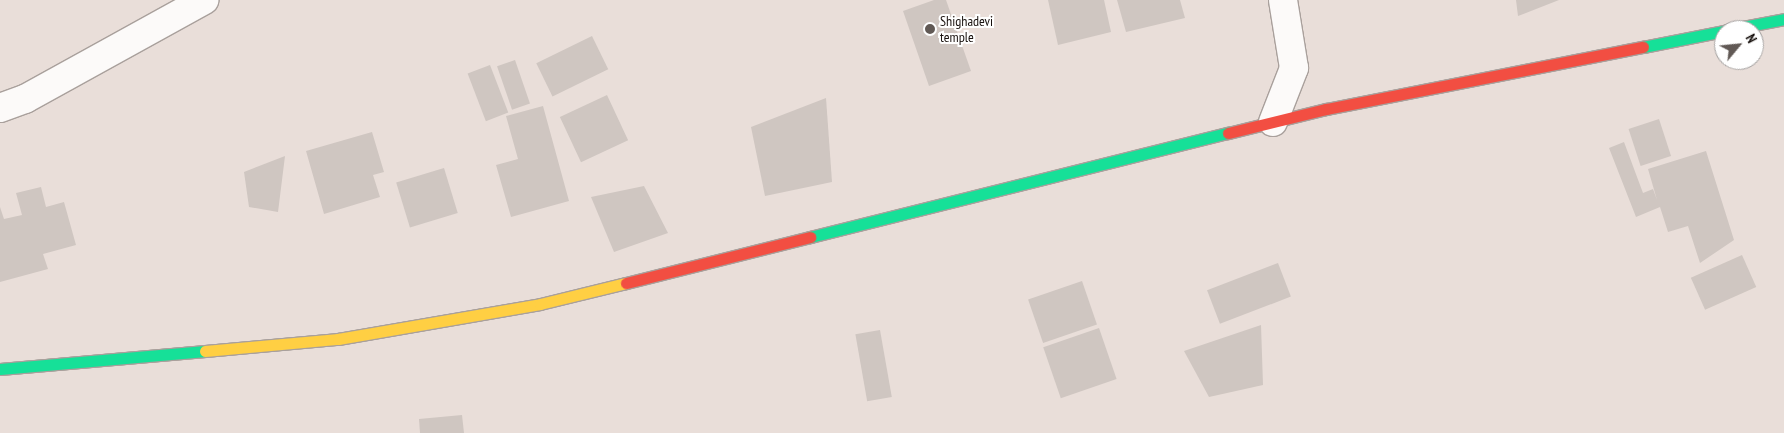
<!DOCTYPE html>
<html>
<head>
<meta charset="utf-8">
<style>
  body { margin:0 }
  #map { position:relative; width:1784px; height:433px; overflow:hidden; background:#e9ded9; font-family:"PT Sans Narrow",sans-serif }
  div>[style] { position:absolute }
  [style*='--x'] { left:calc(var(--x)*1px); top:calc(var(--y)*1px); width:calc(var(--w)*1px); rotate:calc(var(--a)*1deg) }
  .building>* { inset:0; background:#cfc6c1; transform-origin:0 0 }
  .roads { filter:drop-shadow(1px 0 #a9a09c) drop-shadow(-1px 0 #a9a09c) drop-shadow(0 1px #a9a09c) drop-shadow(0 -1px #a9a09c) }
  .street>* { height:28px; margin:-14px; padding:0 14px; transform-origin:14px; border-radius:14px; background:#fcfaf9 }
  .fast>* { height:11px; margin:-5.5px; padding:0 5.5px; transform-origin:5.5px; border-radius:5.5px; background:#16e098 }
  .slow>* { height:11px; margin:-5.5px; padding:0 5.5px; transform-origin:5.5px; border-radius:5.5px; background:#ffcf43 }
  .jam>* { height:11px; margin:-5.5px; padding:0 5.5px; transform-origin:5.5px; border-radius:5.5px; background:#f24e42 }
  .dots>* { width:14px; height:14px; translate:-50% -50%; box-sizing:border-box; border:2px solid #fff; border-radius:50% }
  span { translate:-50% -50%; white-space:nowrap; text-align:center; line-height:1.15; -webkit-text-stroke:4px #fff; paint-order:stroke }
  .poi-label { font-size:14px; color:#18110e }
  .left { translate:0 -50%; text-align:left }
  .north { position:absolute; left:1714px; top:20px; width:50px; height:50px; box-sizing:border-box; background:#fff; border:1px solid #a3a09f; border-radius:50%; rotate:62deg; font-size:14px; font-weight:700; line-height:20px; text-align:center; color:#18110e }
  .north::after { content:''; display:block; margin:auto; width:18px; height:22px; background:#615955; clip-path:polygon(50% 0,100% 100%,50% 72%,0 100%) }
</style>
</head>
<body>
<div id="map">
  <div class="building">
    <div style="clip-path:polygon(934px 0,946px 0,971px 71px,929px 86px,903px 11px)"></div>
    <div style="clip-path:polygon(1048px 0,1104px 0,1111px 32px,1058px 45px)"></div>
    <div style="clip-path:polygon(1117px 0,1180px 0,1185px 18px,1126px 32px)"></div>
    <div style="clip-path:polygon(1516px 0,1559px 0,1518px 16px)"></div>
    <div style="left:592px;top:36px;width:37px;height:62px;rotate:64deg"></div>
    <div style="left:515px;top:60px;width:46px;height:19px;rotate:71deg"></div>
    <div style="left:490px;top:65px;width:51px;height:24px;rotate:69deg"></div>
    <div style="left:607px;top:95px;width:50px;height:52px;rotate:65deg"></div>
    <div style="clip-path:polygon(826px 98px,832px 182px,765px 196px,751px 127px)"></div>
    <div style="clip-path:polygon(543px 106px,569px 201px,511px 217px,496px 165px,518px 159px,506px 116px)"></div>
    <div style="left:1659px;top:119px;width:39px;height:32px;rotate:72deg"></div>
    <div style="clip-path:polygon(372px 132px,384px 172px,373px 175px,380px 197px,324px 214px,306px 151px)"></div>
    <div style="clip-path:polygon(1624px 142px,1643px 193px,1653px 189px,1657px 200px,1648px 169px,1706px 151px,1734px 240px,1700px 263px,1688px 226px,1668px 232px,1660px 207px,1636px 217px,1609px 148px)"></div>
    <div style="clip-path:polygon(285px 156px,278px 212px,249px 207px,244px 172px)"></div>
    <div style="left:444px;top:168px;width:47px;height:50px;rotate:73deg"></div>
    <div style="clip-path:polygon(644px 186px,668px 233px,614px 252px,591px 197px)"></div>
    <div style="clip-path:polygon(41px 187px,46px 207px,64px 202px,76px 245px,43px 254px,48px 269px,0 282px,0 207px,4px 219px,22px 215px,16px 193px)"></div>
    <div style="left:1742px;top:255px;width:35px;height:56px;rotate:66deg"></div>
    <div style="left:1278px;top:263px;width:36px;height:76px;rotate:69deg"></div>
    <div style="left:1082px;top:281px;width:46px;height:57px;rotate:71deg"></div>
    <div style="clip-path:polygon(1261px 325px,1263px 385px,1209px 397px,1184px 351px)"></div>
    <div style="left:1099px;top:328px;width:54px;height:59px;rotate:71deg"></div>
    <div style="left:880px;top:330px;width:68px;height:25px;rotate:80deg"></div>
    <div style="clip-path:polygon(462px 415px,464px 433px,420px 433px,419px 419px)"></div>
  </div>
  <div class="roads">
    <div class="street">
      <div style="--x:0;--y:108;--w:27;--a:-20"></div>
      <div style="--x:25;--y:99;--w:205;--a:-28.9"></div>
      <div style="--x:1273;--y:122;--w:58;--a:-68.7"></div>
      <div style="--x:1294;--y:68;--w:69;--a:-99.2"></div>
    </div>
    <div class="fast">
      <div style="--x:1727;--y:30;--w:58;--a:-10.9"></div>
      <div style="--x:1643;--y:47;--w:83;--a:-11.2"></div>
      <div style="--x:810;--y:237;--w:431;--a:-14"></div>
      <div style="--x:0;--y:369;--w:206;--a:-5"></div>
    </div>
    <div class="slow">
      <div style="--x:205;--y:351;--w:134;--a:-5.2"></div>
      <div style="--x:338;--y:339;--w:205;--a:-9.8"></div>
      <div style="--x:540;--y:304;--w:89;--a:-13.7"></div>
    </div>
    <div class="jam">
      <div style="--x:1228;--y:133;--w:101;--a:-13.8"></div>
      <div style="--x:1326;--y:109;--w:323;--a:-11.1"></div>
      <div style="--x:626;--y:283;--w:190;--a:-14"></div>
    </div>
  </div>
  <div class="dots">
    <div style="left:930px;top:29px;background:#615955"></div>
  </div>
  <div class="poi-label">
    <span class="left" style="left:940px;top:29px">Shighadevi<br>temple</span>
  </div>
  <div class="north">N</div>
</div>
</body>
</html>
